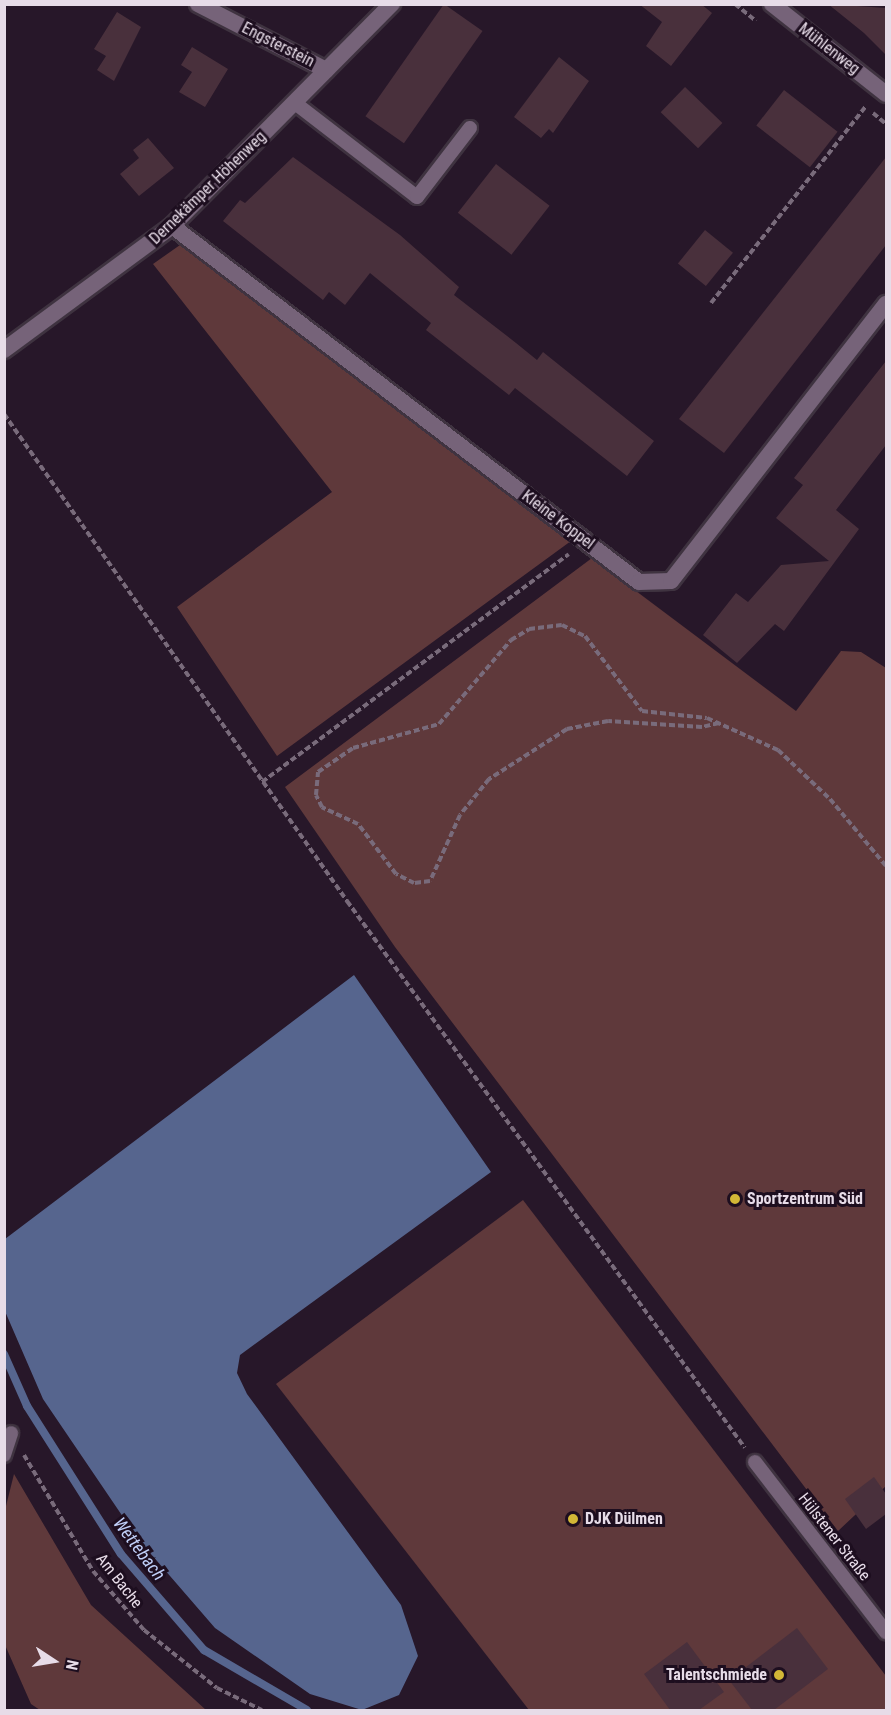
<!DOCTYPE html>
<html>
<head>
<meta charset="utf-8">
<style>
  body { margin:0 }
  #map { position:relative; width:891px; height:1715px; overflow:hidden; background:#271729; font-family:"Roboto Condensed",sans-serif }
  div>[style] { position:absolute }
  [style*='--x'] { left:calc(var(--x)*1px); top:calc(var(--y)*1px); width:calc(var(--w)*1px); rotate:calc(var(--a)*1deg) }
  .green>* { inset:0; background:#5f393b }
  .water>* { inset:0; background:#56658e }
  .stream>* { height:8px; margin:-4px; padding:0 4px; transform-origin:4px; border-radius:4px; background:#56658e }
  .building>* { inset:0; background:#49303c; transform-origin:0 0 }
  .path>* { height:4px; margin-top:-2px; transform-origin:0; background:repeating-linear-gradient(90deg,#796b7b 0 6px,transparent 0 9px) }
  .roads { filter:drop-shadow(2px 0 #3f3340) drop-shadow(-2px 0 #3f3340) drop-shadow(0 2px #3f3340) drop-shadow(0 -2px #3f3340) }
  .service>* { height:14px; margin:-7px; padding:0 7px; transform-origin:7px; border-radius:7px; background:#766379 }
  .minor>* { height:16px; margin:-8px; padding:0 8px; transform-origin:8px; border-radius:8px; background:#766379 }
  .tertiary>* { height:16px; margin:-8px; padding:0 8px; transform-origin:8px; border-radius:8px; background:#766379 }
  .dots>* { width:16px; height:16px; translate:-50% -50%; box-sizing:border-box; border:3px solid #1d0e1f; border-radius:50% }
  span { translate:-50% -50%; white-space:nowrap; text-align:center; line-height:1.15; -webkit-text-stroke:6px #1d0e1f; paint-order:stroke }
  .street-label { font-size:16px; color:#e7dce8 }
  .poi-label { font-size:16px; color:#e7dce8; font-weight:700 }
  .left { translate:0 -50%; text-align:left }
  .right { translate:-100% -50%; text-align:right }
  .water-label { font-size:18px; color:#c0cff8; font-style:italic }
  .frame { position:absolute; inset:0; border:6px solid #e7dce8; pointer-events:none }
  .north { position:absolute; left:24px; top:1631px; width:60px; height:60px; -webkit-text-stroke:4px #1d0e1f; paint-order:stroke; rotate:102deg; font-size:16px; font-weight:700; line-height:24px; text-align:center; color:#e7dce8 }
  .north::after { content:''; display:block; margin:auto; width:21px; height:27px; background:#e7dce8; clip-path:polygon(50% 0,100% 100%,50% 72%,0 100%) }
</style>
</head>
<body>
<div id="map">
  <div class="green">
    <div style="clip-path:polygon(180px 245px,571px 541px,277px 756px,177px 607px,332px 492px,153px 264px)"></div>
    <div style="clip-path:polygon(592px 558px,796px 711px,841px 651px,861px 652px,886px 668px,886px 1486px,838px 1531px,395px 947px,285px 787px)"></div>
    <div style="clip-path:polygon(523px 1200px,886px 1676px,886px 1710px,529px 1710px,276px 1384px)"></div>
    <div style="clip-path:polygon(14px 1474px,91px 1605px,206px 1710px,40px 1710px,31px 1704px,5px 1645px,5px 1510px)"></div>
  </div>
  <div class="water">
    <div style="clip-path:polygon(354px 975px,491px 1172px,240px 1355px,237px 1373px,247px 1394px,401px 1605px,418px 1656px,399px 1695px,362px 1710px,310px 1694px,215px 1628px,138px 1539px,43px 1399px,4px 1309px,5px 1239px)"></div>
  </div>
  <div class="stream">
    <div style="--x:4;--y:1354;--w:57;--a:66.1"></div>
    <div style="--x:27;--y:1406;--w:175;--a:57.6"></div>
    <div style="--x:121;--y:1554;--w:127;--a:49.2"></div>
    <div style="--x:204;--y:1650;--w:119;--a:30.2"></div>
  </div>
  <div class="building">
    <div style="left:444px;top:4px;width:47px;height:137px;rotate:35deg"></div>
    <div style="clip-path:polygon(639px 4px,701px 4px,712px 13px,671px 66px,646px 46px,662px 22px)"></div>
    <div style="clip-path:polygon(828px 4px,886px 8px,886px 55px,864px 33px)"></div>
    <div style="clip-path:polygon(117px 12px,141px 27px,114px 81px,97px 70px,106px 56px,94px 49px)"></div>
    <div style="clip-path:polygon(192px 47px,228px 69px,205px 107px,179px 92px,192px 72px,181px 65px)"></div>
    <div style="clip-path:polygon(559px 57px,589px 81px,553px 133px,549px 129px,541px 138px,514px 117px)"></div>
    <div style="left:685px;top:87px;width:52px;height:35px;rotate:44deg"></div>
    <div style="left:784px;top:90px;width:68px;height:45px;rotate:38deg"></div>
    <div style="clip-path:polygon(148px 138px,174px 168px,139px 196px,120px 174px,139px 158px,133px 150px)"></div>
    <div style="clip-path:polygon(293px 157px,400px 235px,459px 287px,454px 295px,516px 343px,537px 360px,543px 352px,654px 441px,627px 476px,515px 388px,509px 395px,426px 330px,431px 323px,370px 273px,345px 305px,329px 292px,323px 300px,223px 221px,240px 200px,245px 203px)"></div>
    <div style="clip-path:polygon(886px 157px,886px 245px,724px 453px,679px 419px)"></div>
    <div style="left:496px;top:164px;width:68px;height:62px;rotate:38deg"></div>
    <div style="left:705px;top:230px;width:36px;height:43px;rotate:39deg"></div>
    <div style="clip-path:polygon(886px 361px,886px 445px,836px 510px,859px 529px,784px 631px,775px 624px,737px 663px,703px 635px,736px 593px,748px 602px,781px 565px,829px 561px,776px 518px,803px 485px,794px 478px)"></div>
    <div style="clip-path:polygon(874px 1477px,886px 1494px,886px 1514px,866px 1529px,845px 1499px)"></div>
    <div style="clip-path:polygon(797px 1628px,828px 1669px,774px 1710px,752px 1710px,729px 1680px)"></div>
    <div style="clip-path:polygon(687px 1642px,724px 1692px,699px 1710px,670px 1710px,644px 1674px)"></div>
  </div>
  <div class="path">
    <div style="--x:735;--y:4;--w:27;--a:39"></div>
    <div style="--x:873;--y:113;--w:17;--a:40"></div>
    <div style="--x:711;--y:303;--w:251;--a:-51.8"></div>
    <div style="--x:4;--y:414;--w:596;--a:54.84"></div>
    <div style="--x:347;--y:901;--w:676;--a:53.96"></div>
    <div style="--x:719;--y:723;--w:17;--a:167"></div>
    <div style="--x:702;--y:727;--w:94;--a:-176.3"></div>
    <div style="--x:608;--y:721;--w:42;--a:169"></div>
    <div style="--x:567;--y:729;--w:93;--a:147.3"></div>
    <div style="--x:489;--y:779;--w:46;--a:128.9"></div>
    <div style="--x:460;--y:815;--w:72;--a:114.4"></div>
    <div style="--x:430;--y:881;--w:16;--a:173"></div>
    <div style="--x:414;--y:883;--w:20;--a:-153"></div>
    <div style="--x:396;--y:874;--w:63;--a:-127.2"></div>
    <div style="--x:358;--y:824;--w:40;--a:-155"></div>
    <div style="--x:322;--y:807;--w:13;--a:-117"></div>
    <div style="--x:316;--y:795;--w:23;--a:-85"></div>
    <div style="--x:318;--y:772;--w:42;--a:-34.4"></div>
    <div style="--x:353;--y:748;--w:89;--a:-15.6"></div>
    <div style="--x:439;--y:724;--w:111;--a:-49.4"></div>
    <div style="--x:511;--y:640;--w:21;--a:-31"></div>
    <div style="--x:529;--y:629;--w:33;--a:-7"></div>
    <div style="--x:562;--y:625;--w:25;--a:26"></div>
    <div style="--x:585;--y:636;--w:94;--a:52.8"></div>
    <div style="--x:642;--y:711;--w:65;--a:6.1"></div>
    <div style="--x:707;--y:718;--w:78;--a:24.3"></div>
    <div style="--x:778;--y:750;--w:71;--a:43.3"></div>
    <div style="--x:830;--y:799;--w:87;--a:50.1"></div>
    <div style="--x:262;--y:782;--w:382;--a:-36.6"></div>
    <div style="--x:24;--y:1455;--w:135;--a:59.3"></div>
    <div style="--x:93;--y:1571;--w:78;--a:49.2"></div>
    <div style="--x:144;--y:1630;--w:93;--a:38.5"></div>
    <div style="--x:217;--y:1688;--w:50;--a:26.1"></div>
  </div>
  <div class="roads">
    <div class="service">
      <div style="--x:295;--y:103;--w:154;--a:37.6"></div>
      <div style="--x:417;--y:197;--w:87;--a:-52.5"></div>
      <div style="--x:4;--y:1455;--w:23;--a:-72"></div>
      <div style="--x:755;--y:1462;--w:215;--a:52.4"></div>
    </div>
    <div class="minor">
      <div style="--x:198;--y:4;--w:144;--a:27.3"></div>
      <div style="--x:172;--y:226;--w:587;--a:37.32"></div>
      <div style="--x:639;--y:582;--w:32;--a:-2"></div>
      <div style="--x:671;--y:581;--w:351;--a:-52.2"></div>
      <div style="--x:4;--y:350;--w:209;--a:-36.4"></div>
      <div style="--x:172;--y:226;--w:313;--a:-45.3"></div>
    </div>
    <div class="tertiary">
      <div style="--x:772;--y:4;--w:145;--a:38.3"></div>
    </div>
  </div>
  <div class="dots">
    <div style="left:735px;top:1199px;background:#d2b736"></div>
    <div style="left:573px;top:1519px;background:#d2b736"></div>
    <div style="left:779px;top:1675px;background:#d2b736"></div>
  </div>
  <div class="street-label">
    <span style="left:278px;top:45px;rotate:27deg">Engsterstein</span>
    <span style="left:829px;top:49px;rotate:38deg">Mühlenweg</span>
    <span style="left:208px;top:188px;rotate:-44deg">Dernekämper Höhenweg</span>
    <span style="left:558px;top:520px;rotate:37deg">Kleine Koppel</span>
    <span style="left:834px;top:1537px;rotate:52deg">Hülstener Straße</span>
    <span style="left:119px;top:1581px;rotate:52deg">Am Bache</span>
  </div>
  <div class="poi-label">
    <span class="left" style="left:747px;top:1199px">Sportzentrum Süd</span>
    <span class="left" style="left:585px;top:1519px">DJK Dülmen</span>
    <span class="right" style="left:767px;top:1675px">Talentschmiede</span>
  </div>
  <div class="water-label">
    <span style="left:139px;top:1549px;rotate:53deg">Wettebach</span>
  </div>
  <div class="frame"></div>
  <div class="north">N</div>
</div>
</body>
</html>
